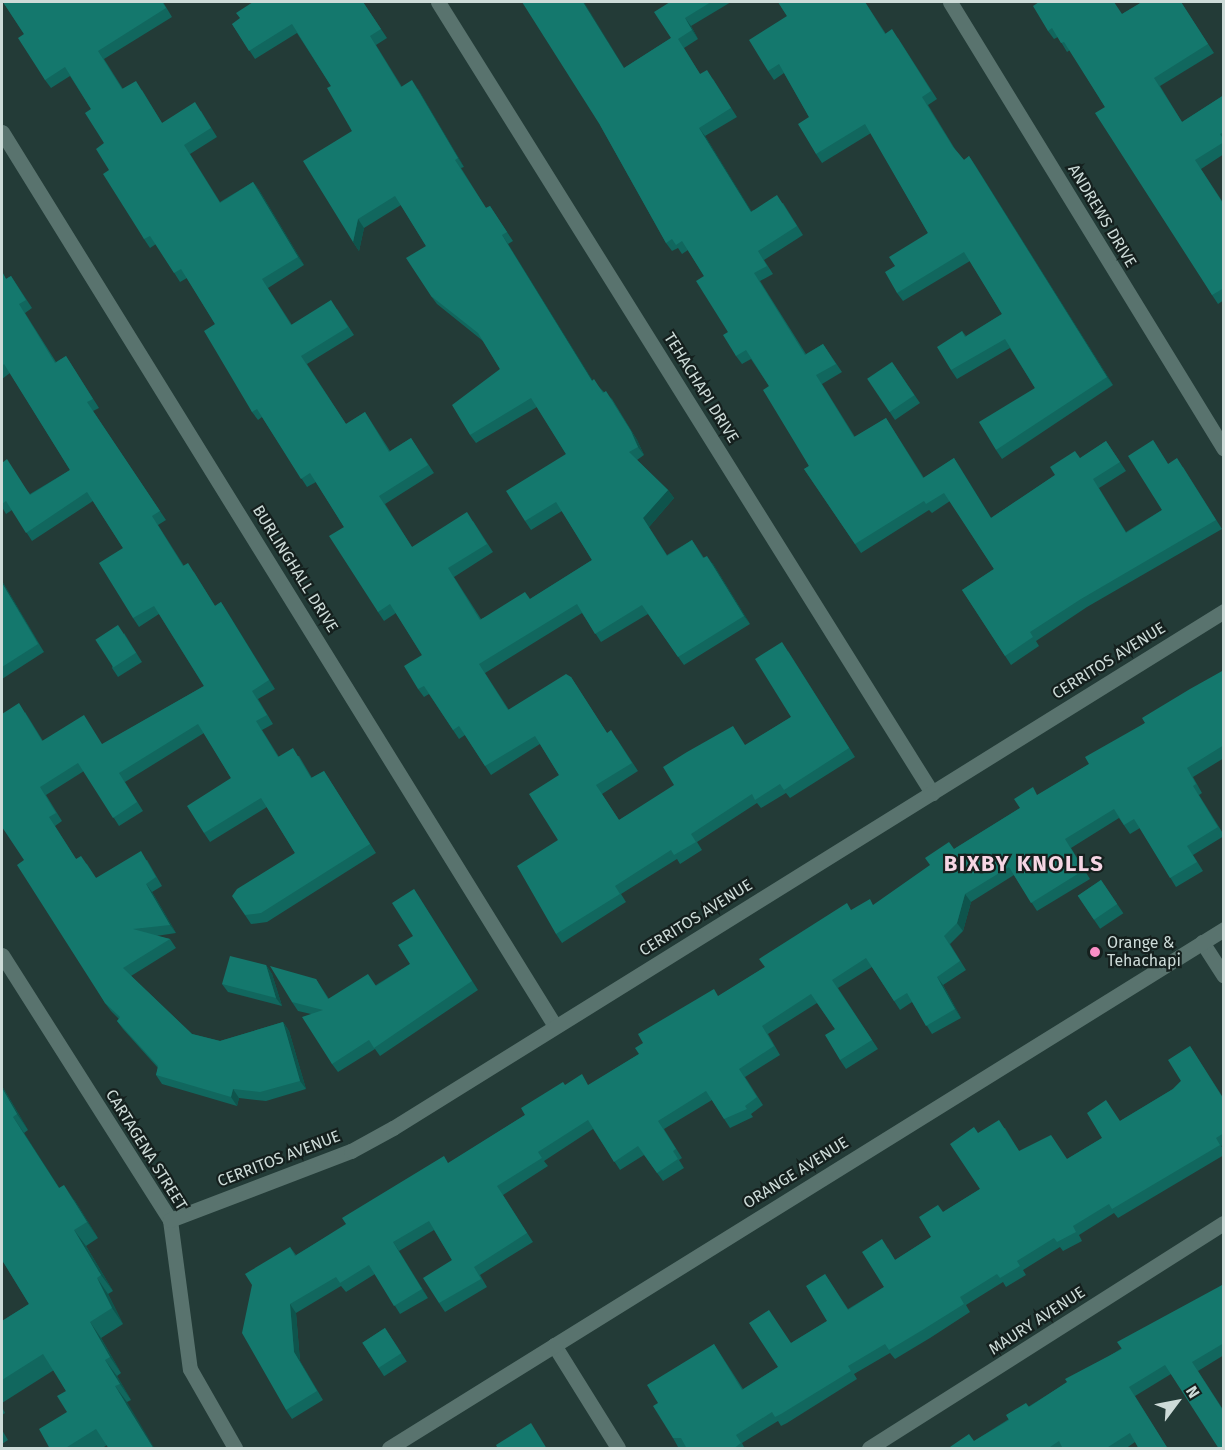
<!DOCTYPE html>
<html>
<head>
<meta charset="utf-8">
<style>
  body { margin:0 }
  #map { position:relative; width:1225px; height:1450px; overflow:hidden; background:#233b37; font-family:"Fira Sans",sans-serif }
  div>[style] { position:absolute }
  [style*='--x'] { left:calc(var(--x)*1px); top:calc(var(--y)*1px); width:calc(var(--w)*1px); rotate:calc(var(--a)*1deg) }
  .minor>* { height:15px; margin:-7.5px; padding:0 7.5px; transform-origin:7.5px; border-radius:7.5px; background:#59736e }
  .wall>* { inset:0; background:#11675e; transform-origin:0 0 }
  .shaded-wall>* { inset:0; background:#0e544c }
  .building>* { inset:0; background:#14786d; transform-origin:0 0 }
  .dots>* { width:16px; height:16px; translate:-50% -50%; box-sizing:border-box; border:3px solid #15201e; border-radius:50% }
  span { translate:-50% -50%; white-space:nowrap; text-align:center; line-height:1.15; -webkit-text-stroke:4.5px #15201e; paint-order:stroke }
  .street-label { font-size:16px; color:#cddbd8 }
  .poi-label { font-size:16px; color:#cddbd8 }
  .left { translate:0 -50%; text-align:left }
  .district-label { font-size:22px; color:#f6d6e4; font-weight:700; letter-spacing:1.5px }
  .frame { position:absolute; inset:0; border:3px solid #cddbd8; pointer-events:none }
  .north { position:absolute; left:1147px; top:1372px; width:60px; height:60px; -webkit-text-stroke:4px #15201e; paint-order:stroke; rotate:58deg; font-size:16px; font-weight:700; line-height:24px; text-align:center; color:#cddbd8 }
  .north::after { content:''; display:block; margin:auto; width:21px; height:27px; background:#cddbd8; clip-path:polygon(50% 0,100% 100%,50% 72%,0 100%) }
</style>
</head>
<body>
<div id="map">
  <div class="minor">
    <div style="--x:438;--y:2;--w:933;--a:58.01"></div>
    <div style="--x:950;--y:2;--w:524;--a:58.49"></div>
    <div style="--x:2;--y:132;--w:1051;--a:58.26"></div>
    <div style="--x:1202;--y:942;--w:40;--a:57.1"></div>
    <div style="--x:2;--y:955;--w:314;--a:57.6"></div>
    <div style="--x:170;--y:1220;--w:150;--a:82.4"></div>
    <div style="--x:190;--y:1369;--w:91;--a:60.3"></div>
    <div style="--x:170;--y:1220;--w:194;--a:-20.9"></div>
    <div style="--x:351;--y:1151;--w:48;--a:-28.7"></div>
    <div style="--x:393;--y:1128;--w:979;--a:-31.89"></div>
    <div style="--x:554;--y:1345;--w:121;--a:58.1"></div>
    <div style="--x:389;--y:1448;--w:983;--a:-31.86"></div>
    <div style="--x:869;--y:1448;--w:420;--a:-32.4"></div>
  </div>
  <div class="wall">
    <div style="clip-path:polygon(3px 2px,164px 2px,163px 2px,172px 17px,104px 59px,123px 89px,142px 90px,162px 123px,201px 111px,217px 137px,190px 154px,220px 202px,253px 182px,259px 190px,304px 265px,268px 288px,292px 325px,337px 309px,354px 335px,307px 364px,346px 424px,365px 412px,390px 451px,411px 438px,434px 473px,385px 504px,412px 547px,473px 521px,493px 552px,454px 577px,481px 619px,530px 599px,592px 560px,562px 511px,531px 530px,525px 521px,566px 454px,537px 407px,476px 443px,470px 435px,500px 369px,483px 341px,437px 304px,431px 296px,426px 246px,401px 205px,364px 228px,359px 251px,353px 242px,352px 131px,331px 86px,297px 33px,255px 59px,232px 24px,363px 2px,387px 38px,376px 45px,402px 87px,418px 89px,464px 167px,461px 168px,486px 208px,490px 206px,513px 241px,508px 244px,592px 380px,604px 392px,612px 399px,637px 440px,644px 455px,637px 460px,668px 490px,674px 498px,649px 527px,667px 555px,692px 540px,704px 558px,713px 564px,750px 624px,684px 665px,648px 614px,601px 642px,582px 613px,485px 673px,509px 710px,571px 677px,607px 733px,617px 739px,638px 771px,602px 794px,619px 820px,746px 745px,791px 717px,788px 651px,855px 757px,790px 798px,786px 793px,761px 808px,757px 803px,697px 842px,702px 850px,680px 864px,677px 859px,621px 894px,626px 902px,562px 943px,556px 934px,559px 775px,540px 744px,491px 775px,465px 735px,459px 739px,429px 694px,424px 697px,418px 689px,422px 655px,396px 613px,384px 621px,378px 612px,344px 527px,316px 482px,307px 487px,262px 417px,258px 420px,252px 412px,215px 324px,187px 278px,180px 282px,156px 244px,150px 248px,144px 239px,109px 170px,104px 143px,91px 109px,70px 76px,51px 88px,45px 80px,24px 34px)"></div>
    <div style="clip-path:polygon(670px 2px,731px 2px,691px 26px,698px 39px,684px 48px,700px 74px,713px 79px,737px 117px,705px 136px,751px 211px,783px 203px,803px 235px,764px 260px,773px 274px,760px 281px,806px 354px,823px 344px,842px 372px,822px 384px,855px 437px,886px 418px,924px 478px,954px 458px,991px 518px,1106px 441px,1126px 471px,1099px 488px,1126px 532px,1162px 510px,1153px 440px,1168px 464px,1183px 467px,1222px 529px,1087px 607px,1036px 641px,1039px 646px,1011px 665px,962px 590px,994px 569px,950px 501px,932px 513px,929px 510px,861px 553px,804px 469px,809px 466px,769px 386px,751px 359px,742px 364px,736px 356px,728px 332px,704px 276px,688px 250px,682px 254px,678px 248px,672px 251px,666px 243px,600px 125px,624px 68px,671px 38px)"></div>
    <div style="clip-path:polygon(778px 2px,865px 2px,886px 34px,898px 38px,937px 99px,928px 105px,955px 149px,964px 160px,969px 156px,975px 165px,1113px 385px,1002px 459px,996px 450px,1035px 388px,1010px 348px,957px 379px,951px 370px,962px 331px,966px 336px,1002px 314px,970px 261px,903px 301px,897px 293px,895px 266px,928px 233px,871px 133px,822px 163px,816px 154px,809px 117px,784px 73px,774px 80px,768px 71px,787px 16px)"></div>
    <div style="clip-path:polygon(1039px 2px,1122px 14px,1142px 2px,1181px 2px,1214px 53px,1160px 86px,1182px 122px,1224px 95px,1224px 154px,1201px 169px,1224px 204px,1224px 300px,1218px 304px,1212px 295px,1105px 107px,1070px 50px,1067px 52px,1058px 37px,1054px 39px,1048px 31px)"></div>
    <div style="clip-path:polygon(2px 271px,6px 279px,11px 276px,32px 308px,25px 313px,56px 362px,66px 356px,99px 408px,93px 411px,166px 520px,158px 525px,184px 566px,194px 572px,215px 606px,221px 602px,275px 689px,258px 699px,273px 724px,262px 730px,279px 757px,299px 756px,312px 778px,324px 771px,376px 853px,267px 922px,251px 924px,245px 915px,295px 853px,267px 807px,210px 842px,204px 833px,231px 778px,204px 733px,125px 782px,143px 811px,119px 826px,84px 771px,46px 795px,62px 821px,55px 826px,76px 859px,87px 864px,96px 878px,147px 860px,162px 886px,152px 892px,176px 933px,156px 936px,170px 939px,176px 948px,131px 976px,192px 1034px,220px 1041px,283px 1022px,289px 1031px,306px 1089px,266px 1101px,239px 1098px,237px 1106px,162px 1084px,156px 1075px,158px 1068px,123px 1029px,117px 1021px,119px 1019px,111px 1011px,105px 1003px,24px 860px,25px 712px,43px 741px,103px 744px,204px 686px,159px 614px,139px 627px,133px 618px,123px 548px,93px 501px,32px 541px,12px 510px,6px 514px,2px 507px,2px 463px,30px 494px,70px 470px,10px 373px,2px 379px)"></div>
    <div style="clip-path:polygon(892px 362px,920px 403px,895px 420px,889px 411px)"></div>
    <div style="clip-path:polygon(2px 581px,44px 652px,2px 679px)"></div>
    <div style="clip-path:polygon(124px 633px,142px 662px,118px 677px,112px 668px)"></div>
    <div style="clip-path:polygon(1224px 670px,1224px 758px,1193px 777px,1202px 793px,1199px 795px,1224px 835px,1224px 836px,1193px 855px,1203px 871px,1176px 887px,1140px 828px,1130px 834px,1119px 818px,1071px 848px,1090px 879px,1037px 911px,1014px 875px,971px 902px,963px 931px,950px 944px,966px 970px,943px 985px,961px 1018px,932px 1034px,912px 1002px,900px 1010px,872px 967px,838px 988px,878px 1049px,846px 1069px,840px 1060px,835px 1029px,817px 1003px,768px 1034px,780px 1055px,745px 1077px,763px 1105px,751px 1114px,753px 1117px,730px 1128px,712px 1100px,664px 1129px,682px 1158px,679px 1160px,684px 1168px,663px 1181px,644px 1155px,620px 1170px,593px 1129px,544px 1161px,548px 1166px,503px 1195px,533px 1242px,480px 1275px,487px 1287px,445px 1312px,439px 1303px,452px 1260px,434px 1230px,399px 1251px,428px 1298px,400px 1314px,375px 1274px,346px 1292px,341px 1286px,296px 1313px,300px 1361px,323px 1400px,292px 1419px,286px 1410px,290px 1247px,296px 1255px,449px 1163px,525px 1115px,565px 1085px,589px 1085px,639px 1054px,719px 996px,765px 967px,852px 910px,874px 905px,954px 849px,1020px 808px,1038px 795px,1089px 764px,1145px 723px)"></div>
    <div style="left:1101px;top:880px;width:40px;height:28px;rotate:56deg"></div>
    <div style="clip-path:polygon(414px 889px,478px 990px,380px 1056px,375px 1049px,338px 1072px,332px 1064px,311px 1014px,298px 1011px,292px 1002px,316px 979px,329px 999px,376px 985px,410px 964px,413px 936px)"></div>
    <div style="clip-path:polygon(266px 965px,272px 974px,282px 1006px,228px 992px,222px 984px)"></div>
    <div style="clip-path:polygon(1190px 1046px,1224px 1099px,1224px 1145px,1221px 1146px,1224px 1149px,1224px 1155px,1118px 1218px,1114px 1213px,1079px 1235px,1082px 1241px,1063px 1251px,1060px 1247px,1023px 1270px,1026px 1275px,1006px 1287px,1003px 1282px,966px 1305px,970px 1312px,930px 1338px,895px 1359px,890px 1353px,854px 1374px,857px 1379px,787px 1423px,781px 1426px,778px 1421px,742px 1443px,745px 1449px,687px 1449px,686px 1447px,678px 1447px,673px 1438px,658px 1403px,714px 1344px,743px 1389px,778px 1367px,791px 1343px,827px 1321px,825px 1274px,848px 1309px,884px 1287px,888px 1248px,895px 1260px,931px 1237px,943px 1212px,980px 1189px,978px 1133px,1005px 1128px,1019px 1151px,1067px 1159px,1102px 1138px,1120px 1121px,1173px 1089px,1181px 1081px)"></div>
    <div style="clip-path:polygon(2px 1086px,28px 1130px,24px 1133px,59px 1188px,75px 1201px,98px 1238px,86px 1246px,113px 1291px,108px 1294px,123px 1324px,101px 1338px,121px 1373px,117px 1376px,131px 1400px,127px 1402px,107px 1445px,101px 1449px,50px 1449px,67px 1412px,66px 1391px,54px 1370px,2px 1403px,2px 1321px,29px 1304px,2px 1260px)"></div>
    <div style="clip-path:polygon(1224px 1284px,1224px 1355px,1198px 1371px,1224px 1411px,1224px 1449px,1171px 1374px,1135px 1396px,1168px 1449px,1139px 1449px,1135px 1442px,1125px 1449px,947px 1449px,974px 1441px)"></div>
    <div style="left:385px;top:1328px;width:40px;height:27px;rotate:57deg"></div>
    <div style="clip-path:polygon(2px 1407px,5px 1413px,2px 1415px)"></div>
    <div style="clip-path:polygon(2px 1430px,8px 1440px,2px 1444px)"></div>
  </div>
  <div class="shaded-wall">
    <div style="clip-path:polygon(583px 2px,584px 2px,630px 77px,624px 68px)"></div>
    <div style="clip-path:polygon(685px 18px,691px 26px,698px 39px,692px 30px)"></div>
    <div style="clip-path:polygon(412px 80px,418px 89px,464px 167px,458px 158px)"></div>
    <div style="clip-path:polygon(699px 128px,705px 136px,757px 220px,751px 212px)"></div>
    <div style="clip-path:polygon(969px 156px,975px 165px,1113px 385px,1107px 377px)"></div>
    <div style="clip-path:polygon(253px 182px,259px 190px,304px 265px,298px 257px)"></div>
    <div style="clip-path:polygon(358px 219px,364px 228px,359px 251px,353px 242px)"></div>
    <div style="clip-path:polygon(502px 235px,508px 244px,598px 389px,592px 381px)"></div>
    <div style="clip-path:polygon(606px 391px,637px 440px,644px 455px,638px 447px)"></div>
    <div style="clip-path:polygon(954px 458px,960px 467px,997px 527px,991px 518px)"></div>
    <div style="clip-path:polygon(668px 490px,674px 498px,649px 527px,673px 564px,643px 518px)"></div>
    <div style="clip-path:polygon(707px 556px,713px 564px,750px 624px,744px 616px)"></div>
    <div style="clip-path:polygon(2px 581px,44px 652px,2px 583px)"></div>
    <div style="clip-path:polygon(221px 602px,227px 611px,275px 689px,269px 680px)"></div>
    <div style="clip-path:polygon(146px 884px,152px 892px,176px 933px,170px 925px)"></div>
    <div style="clip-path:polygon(414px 889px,420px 898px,478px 990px,472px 981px)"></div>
    <div style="clip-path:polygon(965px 894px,971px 902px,963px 931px,957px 923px)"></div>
    <div style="clip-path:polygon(266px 965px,272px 974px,282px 1006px,276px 998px)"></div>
    <div style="clip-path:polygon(937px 977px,943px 985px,961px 1018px,955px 1009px)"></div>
    <div style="clip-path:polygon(283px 1022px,289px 1031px,306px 1089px,300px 1081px)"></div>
    <div style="clip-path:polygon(2px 1086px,28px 1130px,17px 1114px,2px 1088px)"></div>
    <div style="clip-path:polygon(233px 1089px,239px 1098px,237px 1106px,231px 1097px)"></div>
    <div style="clip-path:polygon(13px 1117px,24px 1133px,70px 1204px,59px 1188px)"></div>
    <div style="clip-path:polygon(64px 1185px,75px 1201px,98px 1238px,87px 1222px)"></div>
    <div style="clip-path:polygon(74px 1230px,86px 1246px,113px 1291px,101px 1275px)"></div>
    <div style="clip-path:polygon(393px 1242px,399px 1251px,428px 1298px,422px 1289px)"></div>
    <div style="clip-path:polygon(97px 1278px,108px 1294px,123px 1324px,112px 1308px)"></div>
    <div style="clip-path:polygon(290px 1304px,296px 1313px,300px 1361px,323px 1400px,294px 1352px)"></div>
    <div style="clip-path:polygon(90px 1322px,101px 1338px,121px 1373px,110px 1357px)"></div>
    <div style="clip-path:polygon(105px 1360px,117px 1376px,131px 1400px,120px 1384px)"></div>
    <div style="clip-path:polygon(115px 1386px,127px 1402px,155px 1449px,154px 1449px)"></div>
  </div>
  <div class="building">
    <div style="clip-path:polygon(3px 2px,162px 2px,166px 8px,98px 51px,122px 89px,136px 81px,162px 123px,195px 102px,211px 128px,184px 145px,220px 203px,253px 182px,298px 257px,262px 279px,291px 325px,331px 300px,348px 327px,301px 356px,346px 424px,365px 412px,389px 452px,411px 438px,428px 465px,379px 496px,412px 547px,467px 512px,487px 544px,448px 568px,480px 620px,525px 592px,530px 599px,592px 560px,556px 502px,525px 521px,506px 491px,566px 454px,531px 398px,470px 435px,452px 405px,500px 369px,478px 333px,431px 296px,406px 258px,426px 246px,395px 196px,358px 219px,353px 242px,303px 161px,352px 131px,327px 88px,331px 86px,292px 24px,249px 51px,232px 24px,240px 18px,236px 13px,253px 2px,252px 2px,363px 2px,381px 29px,370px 36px,401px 87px,412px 80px,458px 158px,455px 160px,486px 208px,490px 206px,507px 232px,502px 235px,592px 381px,594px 379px,603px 393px,606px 391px,631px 431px,638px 447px,629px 452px,668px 490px,643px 518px,667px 556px,692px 540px,703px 558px,707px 556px,744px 616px,678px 657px,642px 605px,595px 634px,577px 604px,479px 664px,508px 710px,566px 674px,571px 677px,607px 733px,611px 730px,632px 763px,596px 785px,619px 820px,674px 785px,663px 767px,687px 752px,733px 726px,745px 745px,791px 717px,755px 659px,782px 642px,849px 748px,784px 790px,780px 784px,755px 800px,752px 794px,691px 834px,696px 842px,674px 855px,671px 850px,615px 886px,620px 894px,556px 934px,517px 866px,558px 840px,529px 794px,559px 775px,535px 736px,485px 766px,459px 726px,453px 730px,424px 686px,418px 689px,404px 666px,422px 655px,390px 604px,378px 612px,329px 536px,344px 527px,310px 473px,301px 479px,257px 409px,252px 412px,204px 331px,215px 324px,181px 269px,174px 273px,150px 236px,144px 239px,103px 174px,109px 170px,96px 149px,104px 143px,85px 113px,91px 109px,65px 67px,45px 80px,18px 38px,24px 34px)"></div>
    <div style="clip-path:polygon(522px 2px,583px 2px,624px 68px,671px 38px,654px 12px,670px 2px,711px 2px,685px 18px,692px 30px,678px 39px,700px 74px,707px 70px,731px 108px,699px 128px,751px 212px,777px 195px,797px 226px,758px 251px,767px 266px,754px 273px,805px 355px,823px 344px,836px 364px,816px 375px,854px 437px,886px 418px,923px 478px,954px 458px,991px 518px,1055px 475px,1050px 467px,1075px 451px,1080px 458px,1106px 441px,1120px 462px,1093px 479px,1126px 533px,1162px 510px,1128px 456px,1153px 440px,1168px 464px,1177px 458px,1216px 520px,1081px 599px,1030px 632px,1033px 637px,1005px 656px,962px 590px,994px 569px,944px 493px,926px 504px,924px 501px,855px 544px,804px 469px,809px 466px,763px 390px,769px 386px,746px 350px,736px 356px,723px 335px,728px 332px,696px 281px,704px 276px,682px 241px,676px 245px,672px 239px,666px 243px,600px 125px)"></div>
    <div style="clip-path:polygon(778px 2px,865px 2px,885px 34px,892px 29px,931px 91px,922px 97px,953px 147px,964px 160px,969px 156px,1107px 377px,996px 450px,979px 422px,1035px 388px,1005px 339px,951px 370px,937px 347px,962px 331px,965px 337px,1002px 314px,964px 252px,897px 293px,885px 272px,895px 266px,889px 257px,928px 233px,865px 124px,816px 154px,798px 124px,809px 117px,779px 64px,768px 71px,749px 40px,787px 16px)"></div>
    <div style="clip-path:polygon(1038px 2px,1114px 2px,1122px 14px,1142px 2px,1181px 2px,1208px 44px,1154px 78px,1182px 122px,1224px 95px,1224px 132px,1220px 134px,1224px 140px,1224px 142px,1195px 160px,1224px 205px,1224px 288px,1212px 295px,1095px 113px,1105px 107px,1064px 42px,1061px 43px,1052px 28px,1048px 31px,1033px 6px,1039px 2px)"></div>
    <div style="clip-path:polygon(2px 272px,6px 279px,11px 276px,26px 300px,19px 304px,55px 363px,66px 356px,93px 399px,87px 402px,160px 511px,152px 516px,183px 566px,188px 563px,215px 606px,221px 602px,269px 680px,252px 691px,267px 715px,256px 721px,278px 757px,293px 748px,311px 778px,324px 771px,370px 844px,261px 913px,245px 915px,232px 896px,237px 889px,295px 853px,261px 798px,204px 833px,187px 806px,231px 778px,198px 724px,119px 773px,137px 802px,113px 818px,78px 763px,40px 787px,56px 813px,49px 817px,76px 859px,81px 856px,96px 878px,141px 851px,156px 877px,146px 884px,170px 925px,133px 929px,170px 939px,123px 968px,192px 1034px,220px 1041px,283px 1022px,300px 1081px,260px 1092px,233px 1089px,231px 1097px,156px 1075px,158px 1066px,117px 1021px,120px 1017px,105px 1003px,17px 865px,24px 860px,2px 827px,2px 714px,19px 703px,42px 741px,84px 715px,102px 744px,204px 686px,154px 606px,133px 618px,99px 563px,123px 548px,87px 492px,26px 533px,6px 501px,2px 504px,2px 463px,7px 459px,30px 495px,70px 470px,4px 364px,2px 366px)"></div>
    <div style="left:892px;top:362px;width:40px;height:30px;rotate:56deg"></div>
    <div style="clip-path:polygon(2px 583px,38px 644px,2px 667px)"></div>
    <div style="left:118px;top:625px;width:33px;height:27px;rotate:57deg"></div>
    <div style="clip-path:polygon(1224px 670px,1224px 745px,1187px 768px,1196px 784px,1193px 786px,1218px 827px,1187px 846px,1197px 862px,1170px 878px,1134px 819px,1124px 825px,1114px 809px,1065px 839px,1084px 870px,1031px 903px,1009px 867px,965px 894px,957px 923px,944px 936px,960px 961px,937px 977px,955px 1009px,926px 1026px,907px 993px,894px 1001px,866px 958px,832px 980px,872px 1040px,840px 1060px,825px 1035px,835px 1029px,811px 994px,762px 1026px,774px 1046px,739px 1069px,757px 1097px,745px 1106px,747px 1109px,724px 1119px,706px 1091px,658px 1121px,676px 1149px,673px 1151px,678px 1159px,657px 1173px,638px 1146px,614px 1162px,588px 1120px,538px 1152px,542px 1158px,497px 1186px,527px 1233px,474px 1267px,481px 1279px,439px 1303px,423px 1278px,452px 1260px,429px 1221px,393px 1242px,422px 1289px,394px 1306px,369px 1265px,340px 1283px,336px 1277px,290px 1304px,294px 1352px,317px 1391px,286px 1410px,242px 1333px,252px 1285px,245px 1274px,290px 1247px,295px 1256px,346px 1224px,342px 1218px,444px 1156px,448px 1163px,525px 1115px,521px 1108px,563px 1082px,565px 1085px,582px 1074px,588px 1085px,639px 1054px,635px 1048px,643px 1043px,638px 1034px,714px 989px,718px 996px,765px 967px,759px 959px,847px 903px,851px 910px,870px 899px,873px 905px,930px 865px,925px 858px,949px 842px,954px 849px,1020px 808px,1014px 799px,1033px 787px,1037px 795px,1089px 764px,1085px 757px,1145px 723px,1142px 718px,1190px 689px)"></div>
    <div style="left:1101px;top:880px;width:29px;height:28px;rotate:56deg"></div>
    <div style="clip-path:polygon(414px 889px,472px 981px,374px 1048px,369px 1040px,332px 1064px,302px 1017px,323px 1010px,292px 1002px,270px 966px,316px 979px,328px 999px,368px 974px,376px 986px,410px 964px,398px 945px,413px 936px,392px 903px)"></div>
    <div style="clip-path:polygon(230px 956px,266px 965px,276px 998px,222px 984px)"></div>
    <div style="clip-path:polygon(1190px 1046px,1224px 1100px,1224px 1133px,1216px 1138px,1220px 1145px,1112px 1209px,1109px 1204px,1073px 1226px,1076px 1232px,1057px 1242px,1054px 1238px,1017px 1261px,1020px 1266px,1000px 1278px,997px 1274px,960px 1297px,964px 1304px,924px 1329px,889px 1350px,885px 1344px,848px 1366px,851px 1371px,781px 1414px,775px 1417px,772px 1412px,736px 1435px,741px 1443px,733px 1449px,687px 1449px,681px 1438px,673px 1438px,653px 1406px,658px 1403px,647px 1385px,714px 1344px,742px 1390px,778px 1367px,749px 1323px,769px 1310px,791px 1343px,827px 1321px,806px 1286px,825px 1274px,848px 1310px,884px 1287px,862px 1252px,882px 1239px,895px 1260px,931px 1237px,919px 1217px,938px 1205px,943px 1212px,980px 1189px,950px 1144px,974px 1127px,978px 1133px,999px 1120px,1019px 1151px,1051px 1135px,1067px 1159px,1102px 1138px,1087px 1113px,1106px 1100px,1120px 1121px,1173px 1089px,1181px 1081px,1168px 1060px)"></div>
    <div style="clip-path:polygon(2px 1088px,17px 1114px,13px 1117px,59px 1188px,64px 1185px,87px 1222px,74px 1230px,101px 1275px,97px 1278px,112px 1308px,90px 1322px,110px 1357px,105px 1360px,120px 1384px,115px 1386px,154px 1449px,109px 1449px,96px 1429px,64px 1449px,50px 1449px,39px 1429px,67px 1412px,57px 1396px,66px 1391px,43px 1354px,2px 1380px,2px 1321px,29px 1304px,2px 1260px)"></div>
    <div style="clip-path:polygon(1224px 1284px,1224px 1343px,1192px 1362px,1224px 1412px,1224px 1449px,1219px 1449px,1165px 1365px,1129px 1387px,1168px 1449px,1139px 1449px,1130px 1433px,1105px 1449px,1063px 1449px,1059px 1441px,1047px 1449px,947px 1449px,969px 1434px,974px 1441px,1009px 1420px,1006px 1415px,1026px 1403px,1029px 1407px,1067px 1382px,1065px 1379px,1122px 1349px,1117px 1342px)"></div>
    <div style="left:385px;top:1328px;width:30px;height:27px;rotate:57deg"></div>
    <div style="clip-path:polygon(531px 1423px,547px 1449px,498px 1449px,496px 1445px)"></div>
  </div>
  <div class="dots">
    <div style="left:1095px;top:952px;background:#fa8fc6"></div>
  </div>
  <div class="street-label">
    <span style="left:1102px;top:216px;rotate:59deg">ANDREWS DRIVE</span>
    <span style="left:701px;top:388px;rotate:58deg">TEHACHAPI DRIVE</span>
    <span style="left:295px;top:569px;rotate:58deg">BURLINGHALL DRIVE</span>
    <span style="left:1109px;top:661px;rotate:-32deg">CERRITOS AVENUE</span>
    <span style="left:696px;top:918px;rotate:-32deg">CERRITOS AVENUE</span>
    <span style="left:146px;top:1150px;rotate:58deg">CARTAGENA STREET</span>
    <span style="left:279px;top:1159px;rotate:-21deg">CERRITOS AVENUE</span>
    <span style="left:796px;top:1173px;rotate:-32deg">ORANGE AVENUE</span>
    <span style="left:1037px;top:1321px;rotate:-33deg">MAURY AVENUE</span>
  </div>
  <div class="poi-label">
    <span class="left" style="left:1107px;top:952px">Orange &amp;<br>Tehachapi</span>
  </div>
  <div class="district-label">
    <span style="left:1024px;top:864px">BIXBY KNOLLS</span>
  </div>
  <div class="frame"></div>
  <div class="north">N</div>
</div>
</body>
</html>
